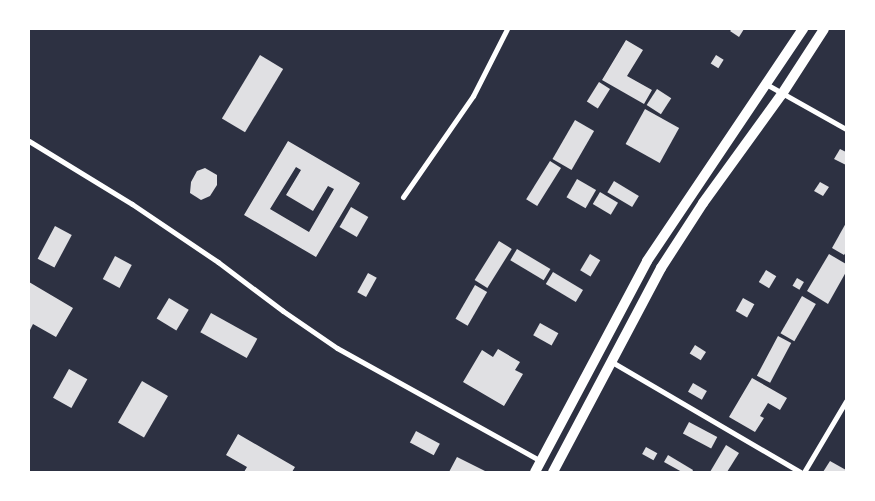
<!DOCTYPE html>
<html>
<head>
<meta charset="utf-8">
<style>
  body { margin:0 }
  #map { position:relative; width:875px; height:501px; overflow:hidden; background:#2d3142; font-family:"IBM Plex Sans",sans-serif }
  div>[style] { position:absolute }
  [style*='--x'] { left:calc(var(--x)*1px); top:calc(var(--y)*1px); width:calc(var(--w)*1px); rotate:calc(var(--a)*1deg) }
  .building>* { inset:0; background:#e0e0e3; transform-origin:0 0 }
  .minor>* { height:5px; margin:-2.5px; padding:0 2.5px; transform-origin:2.5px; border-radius:2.5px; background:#fff }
  .secondary>* { height:10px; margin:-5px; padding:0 5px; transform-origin:5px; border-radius:5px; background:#fff }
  span { translate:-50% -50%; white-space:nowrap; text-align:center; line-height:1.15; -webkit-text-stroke:4px #fff; paint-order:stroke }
  .frame { position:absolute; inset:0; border:30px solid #fff; pointer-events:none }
</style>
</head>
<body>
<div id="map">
  <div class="building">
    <div style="clip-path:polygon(732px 29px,744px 29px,739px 37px,730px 31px)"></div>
    <div style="clip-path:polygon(626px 40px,643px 50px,627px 76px,652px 90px,644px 104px,602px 80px)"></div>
    <div style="left:260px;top:55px;width:27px;height:74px;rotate:31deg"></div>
    <div style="left:716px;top:55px;width:9px;height:10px;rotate:32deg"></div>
    <div style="left:599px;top:82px;width:13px;height:23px;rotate:32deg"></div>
    <div style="left:657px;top:89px;width:17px;height:19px;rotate:33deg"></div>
    <div style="left:645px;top:109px;width:39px;height:40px;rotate:29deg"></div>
    <div style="left:575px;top:120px;width:22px;height:45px;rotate:30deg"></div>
    <div style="clip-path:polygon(evenodd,288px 141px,360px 183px,316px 257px,244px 215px,288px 141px,296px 167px,301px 170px,286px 195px,313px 211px,328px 186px,334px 189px,309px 232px,270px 209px,296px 167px)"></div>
    <div style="clip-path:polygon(840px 149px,846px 152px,846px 165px,834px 159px)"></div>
    <div style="left:550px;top:161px;width:13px;height:45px;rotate:32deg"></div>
    <div style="clip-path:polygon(205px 168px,217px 175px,217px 185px,210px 196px,201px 200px,190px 193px,191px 182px,197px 171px)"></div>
    <div style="left:577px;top:179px;width:22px;height:21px;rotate:30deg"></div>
    <div style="left:614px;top:181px;width:29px;height:13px;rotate:31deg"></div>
    <div style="clip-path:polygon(820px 182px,829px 187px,823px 196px,814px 191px)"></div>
    <div style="left:600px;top:192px;width:21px;height:14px;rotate:31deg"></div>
    <div style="left:351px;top:207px;width:20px;height:23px;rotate:30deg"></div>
    <div style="clip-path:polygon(846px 223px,846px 252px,844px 255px,832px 248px)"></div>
    <div style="left:55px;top:226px;width:19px;height:37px;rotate:28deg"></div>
    <div style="left:499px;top:241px;width:15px;height:46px;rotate:32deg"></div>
    <div style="left:517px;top:249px;width:39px;height:13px;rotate:31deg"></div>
    <div style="left:590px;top:254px;width:12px;height:19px;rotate:31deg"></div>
    <div style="clip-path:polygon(829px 254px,846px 264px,846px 272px,828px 304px,807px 291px)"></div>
    <div style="left:115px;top:256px;width:19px;height:26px;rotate:28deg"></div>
    <div style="left:766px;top:270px;width:12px;height:14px;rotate:31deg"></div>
    <div style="left:553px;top:272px;width:35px;height:14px;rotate:31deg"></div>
    <div style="left:368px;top:273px;width:10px;height:22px;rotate:29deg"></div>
    <div style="left:797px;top:278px;width:8px;height:9px;rotate:30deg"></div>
    <div style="clip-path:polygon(29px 282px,73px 308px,56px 337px,33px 324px,29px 332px)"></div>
    <div style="left:475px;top:285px;width:14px;height:39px;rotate:30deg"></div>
    <div style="left:802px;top:296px;width:16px;height:43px;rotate:30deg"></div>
    <div style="left:169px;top:298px;width:23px;height:24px;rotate:31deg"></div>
    <div style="left:743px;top:298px;width:13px;height:15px;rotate:29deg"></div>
    <div style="left:211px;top:313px;width:53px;height:22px;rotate:29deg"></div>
    <div style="left:540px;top:323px;width:21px;height:14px;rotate:29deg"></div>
    <div style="left:778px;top:336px;width:15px;height:45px;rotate:28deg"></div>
    <div style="left:695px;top:345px;width:13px;height:10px;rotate:32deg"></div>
    <div style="clip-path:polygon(498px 349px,520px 362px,515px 370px,523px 374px,504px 406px,463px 382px,482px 350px,493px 357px)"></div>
    <div style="left:69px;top:369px;width:21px;height:33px;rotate:29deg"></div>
    <div style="clip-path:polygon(752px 378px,787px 398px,780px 410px,768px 403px,760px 416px,764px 418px,755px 432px,729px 417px)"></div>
    <div style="left:142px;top:381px;width:30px;height:48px;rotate:30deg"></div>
    <div style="left:693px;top:383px;width:16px;height:10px;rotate:30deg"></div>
    <div style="left:689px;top:422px;width:32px;height:13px;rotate:28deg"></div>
    <div style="left:416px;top:431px;width:27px;height:13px;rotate:28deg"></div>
    <div style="clip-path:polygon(238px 434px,295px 467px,292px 472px,244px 472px,247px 467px,226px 455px)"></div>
    <div style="clip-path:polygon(726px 445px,739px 453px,727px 472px,710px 472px)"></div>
    <div style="left:646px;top:447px;width:13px;height:8px;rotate:29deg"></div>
    <div style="clip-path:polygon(668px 455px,693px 470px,692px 472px,682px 472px,664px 462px)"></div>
    <div style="clip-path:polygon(457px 457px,487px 472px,449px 472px)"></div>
    <div style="clip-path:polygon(830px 461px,846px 470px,846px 472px,823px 472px)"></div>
  </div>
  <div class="minor">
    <div style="--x:766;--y:84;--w:92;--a:29.4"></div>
    <div style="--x:29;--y:141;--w:121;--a:31.5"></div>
    <div style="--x:132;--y:204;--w:104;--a:34"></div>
    <div style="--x:218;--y:262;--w:81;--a:37"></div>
    <div style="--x:283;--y:311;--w:65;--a:34.4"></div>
    <div style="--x:337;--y:348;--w:233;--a:29"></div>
    <div style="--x:403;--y:197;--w:123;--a:-55.3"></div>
    <div style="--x:473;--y:96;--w:75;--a:-63.1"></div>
    <div style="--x:612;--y:362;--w:218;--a:30.3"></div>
    <div style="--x:804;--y:472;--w:82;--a:-59.4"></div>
  </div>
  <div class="secondary">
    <div style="--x:535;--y:472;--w:239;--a:-62"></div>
    <div style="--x:647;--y:261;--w:280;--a:-56.1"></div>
    <div style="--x:553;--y:472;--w:231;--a:-62.1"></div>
    <div style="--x:661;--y:268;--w:77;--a:-57.1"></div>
    <div style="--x:703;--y:203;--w:135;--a:-54.1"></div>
    <div style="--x:782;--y:94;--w:77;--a:-57.1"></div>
  </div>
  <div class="frame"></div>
</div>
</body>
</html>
